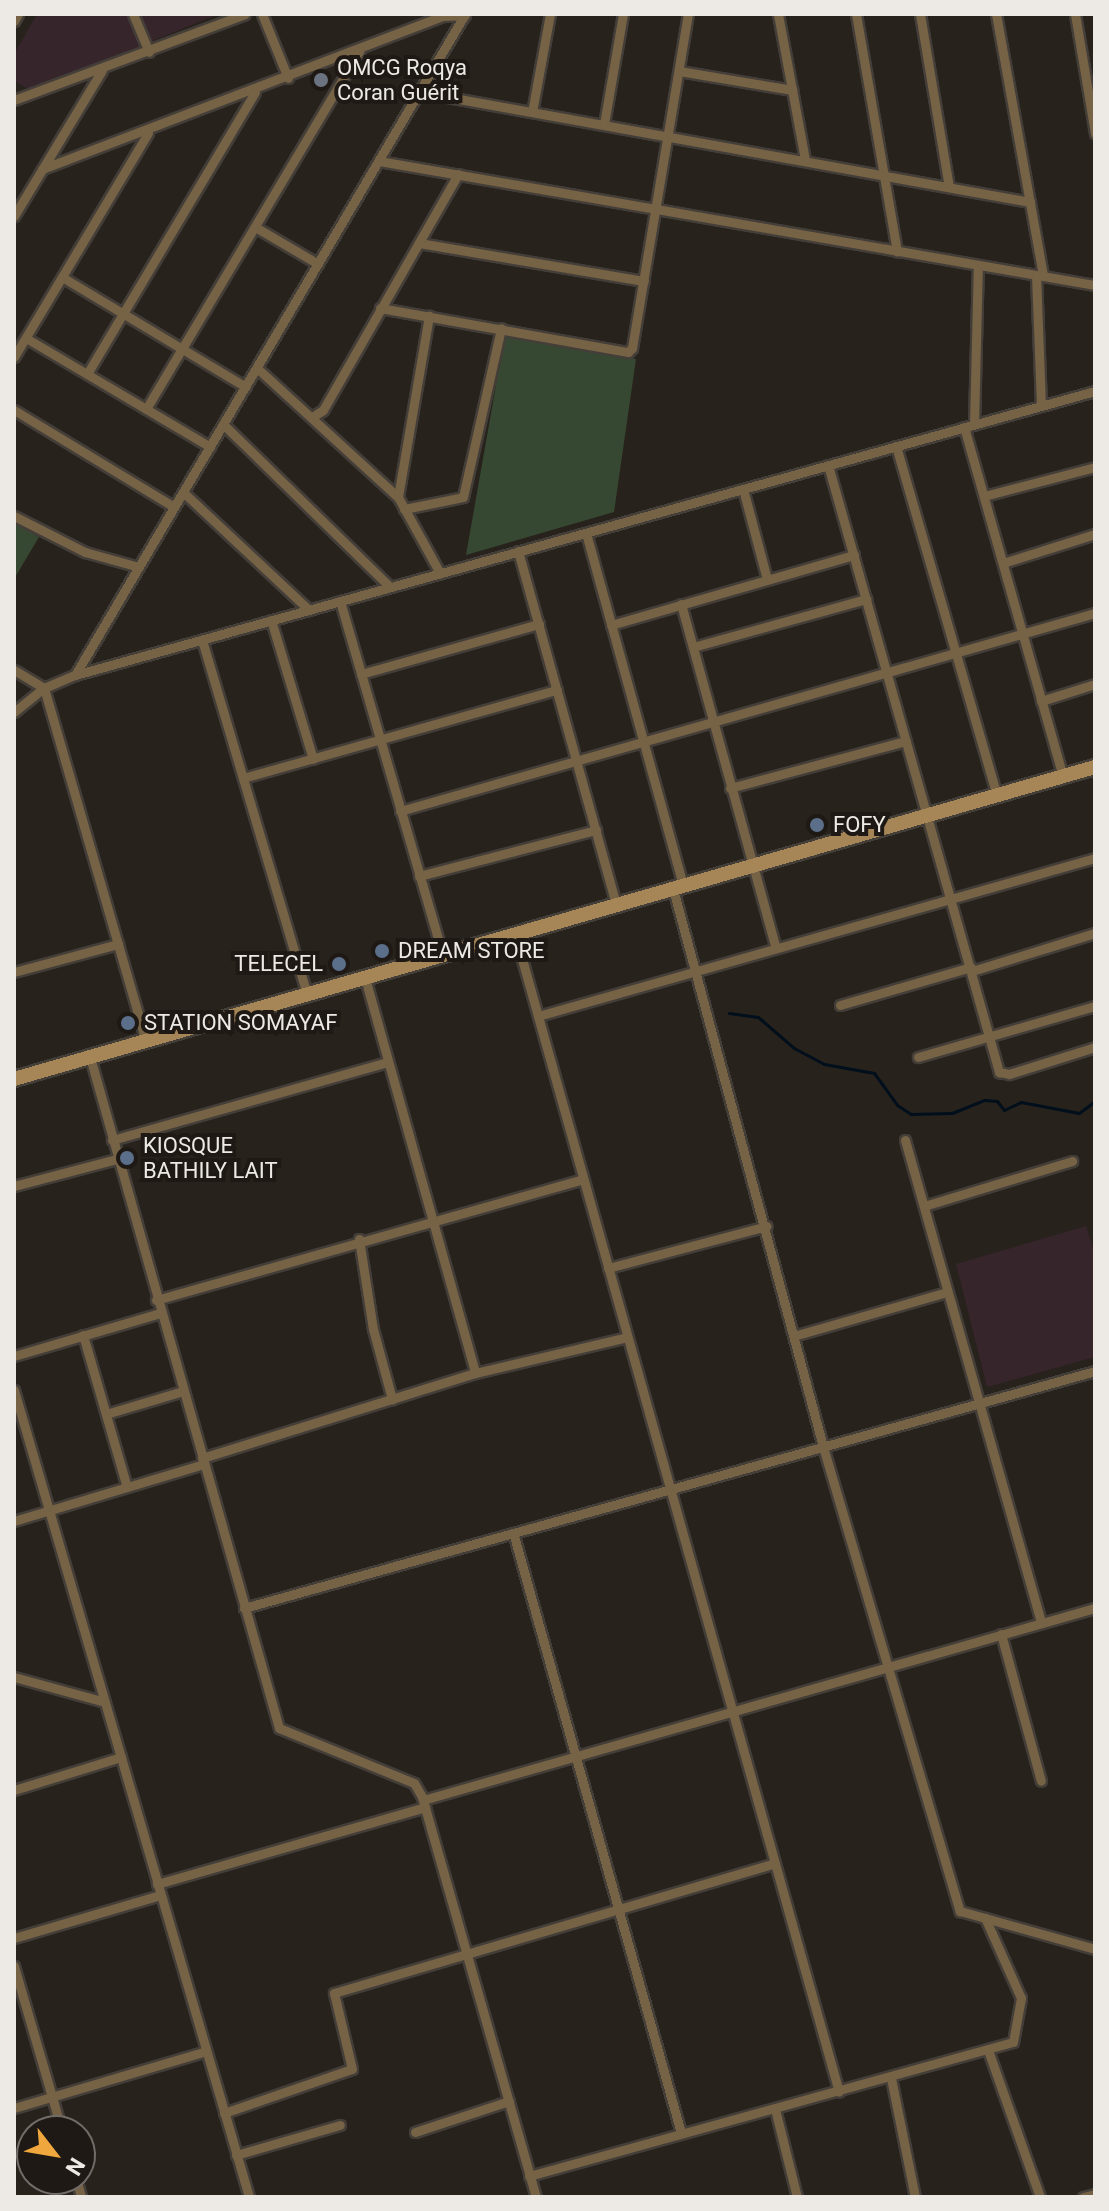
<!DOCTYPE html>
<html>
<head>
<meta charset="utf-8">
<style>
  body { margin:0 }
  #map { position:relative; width:1109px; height:2211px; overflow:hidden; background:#28221d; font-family:Roboto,sans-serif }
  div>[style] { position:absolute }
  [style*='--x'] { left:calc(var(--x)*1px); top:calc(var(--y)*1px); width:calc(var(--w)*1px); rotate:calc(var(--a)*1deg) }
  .industrial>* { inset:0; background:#37252c }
  .green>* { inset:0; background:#364832 }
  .stream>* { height:3px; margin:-1.5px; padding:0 1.5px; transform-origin:1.5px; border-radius:1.5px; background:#000f1b }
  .roads { filter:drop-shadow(2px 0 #443e39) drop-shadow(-2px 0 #443e39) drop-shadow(0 2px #443e39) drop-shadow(0 -2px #443e39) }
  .street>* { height:9px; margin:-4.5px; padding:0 4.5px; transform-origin:4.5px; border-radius:4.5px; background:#766245 }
  .secondary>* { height:14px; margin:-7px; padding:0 7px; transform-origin:7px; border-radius:7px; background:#a68556 }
  .dots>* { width:22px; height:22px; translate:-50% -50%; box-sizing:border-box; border:4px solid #1e1914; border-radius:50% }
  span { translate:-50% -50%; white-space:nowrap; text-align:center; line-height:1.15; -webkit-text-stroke:8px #1e1914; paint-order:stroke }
  .poi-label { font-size:22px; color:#ede9e5 }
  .left { translate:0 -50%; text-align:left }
  .right { translate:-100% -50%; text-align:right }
  .frame { position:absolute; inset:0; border:16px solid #ede9e5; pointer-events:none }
  .north { position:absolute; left:16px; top:2115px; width:80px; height:80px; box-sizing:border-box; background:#1e1914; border:2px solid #716c68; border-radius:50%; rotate:121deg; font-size:22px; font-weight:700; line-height:32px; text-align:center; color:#ede9e5 }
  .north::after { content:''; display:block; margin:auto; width:28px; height:36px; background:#efa73e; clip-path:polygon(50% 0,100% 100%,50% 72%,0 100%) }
</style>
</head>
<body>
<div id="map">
  <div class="industrial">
    <div style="clip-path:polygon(37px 14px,219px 14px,30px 90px,14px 81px,14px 54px)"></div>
    <div style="clip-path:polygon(1086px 1226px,1095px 1255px,1095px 1357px,987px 1387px,956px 1264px)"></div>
  </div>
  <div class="green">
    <div style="clip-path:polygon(505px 334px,636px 359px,614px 512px,466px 555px)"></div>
    <div style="clip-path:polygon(14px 523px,39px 537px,14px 579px)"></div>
  </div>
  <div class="stream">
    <div style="--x:729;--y:1013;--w:29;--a:8"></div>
    <div style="--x:758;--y:1017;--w:48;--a:40.7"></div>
    <div style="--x:794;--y:1048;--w:34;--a:28"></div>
    <div style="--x:824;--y:1064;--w:51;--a:10.2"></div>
    <div style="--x:874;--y:1073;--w:39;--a:54"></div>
    <div style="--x:897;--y:1105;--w:17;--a:33"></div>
    <div style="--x:911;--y:1114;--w:41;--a:-1.4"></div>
    <div style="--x:952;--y:1113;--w:35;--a:-22"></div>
    <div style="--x:985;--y:1100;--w:12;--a:5"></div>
    <div style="--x:997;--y:1101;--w:11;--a:52"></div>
    <div style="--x:1004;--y:1110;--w:19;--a:-25"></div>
    <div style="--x:1021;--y:1102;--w:59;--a:10.7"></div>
    <div style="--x:1079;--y:1113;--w:20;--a:-37"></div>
  </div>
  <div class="roads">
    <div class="street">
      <div style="--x:133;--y:14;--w:41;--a:67.2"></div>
      <div style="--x:262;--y:14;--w:69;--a:67.9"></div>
      <div style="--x:778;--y:14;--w:148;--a:79.5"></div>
      <div style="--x:856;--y:14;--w:241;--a:80.2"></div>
      <div style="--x:920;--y:14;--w:175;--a:80.5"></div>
      <div style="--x:996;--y:14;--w:266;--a:79.8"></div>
      <div style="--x:1075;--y:14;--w:121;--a:80.5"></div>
      <div style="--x:14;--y:21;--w:8;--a:-60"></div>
      <div style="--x:679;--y:71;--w:115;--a:9.5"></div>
      <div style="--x:420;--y:92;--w:620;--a:10.22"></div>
      <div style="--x:14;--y:100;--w:246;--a:-20.4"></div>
      <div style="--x:532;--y:112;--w:100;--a:-79.6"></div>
      <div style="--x:604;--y:124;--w:112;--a:-80.2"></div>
      <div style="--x:379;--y:161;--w:727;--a:9.83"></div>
      <div style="--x:42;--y:169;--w:428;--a:-20.9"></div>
      <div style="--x:442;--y:16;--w:23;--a:-2"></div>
      <div style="--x:14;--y:216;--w:170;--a:-58.9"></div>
      <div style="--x:255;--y:227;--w:73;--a:30.4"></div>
      <div style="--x:419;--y:243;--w:228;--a:9.6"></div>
      <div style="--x:1036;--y:275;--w:131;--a:87.8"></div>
      <div style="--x:62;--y:277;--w:214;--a:30.9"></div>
      <div style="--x:380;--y:308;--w:252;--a:10.1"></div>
      <div style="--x:628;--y:352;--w:6;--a:-45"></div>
      <div style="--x:632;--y:348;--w:339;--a:-80.5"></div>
      <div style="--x:26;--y:338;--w:214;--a:30.6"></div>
      <div style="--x:14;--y:357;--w:261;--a:-59.1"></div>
      <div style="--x:257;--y:368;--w:191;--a:42.5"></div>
      <div style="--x:398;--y:497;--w:87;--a:61.1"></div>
      <div style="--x:87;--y:374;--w:328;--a:-59.2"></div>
      <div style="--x:146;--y:409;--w:417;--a:-59.2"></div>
      <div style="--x:14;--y:410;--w:187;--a:31.2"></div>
      <div style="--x:312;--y:417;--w:13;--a:-32"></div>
      <div style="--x:323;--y:410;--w:272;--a:-60.2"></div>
      <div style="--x:223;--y:424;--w:233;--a:44.3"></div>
      <div style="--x:974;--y:424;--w:159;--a:-88.6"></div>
      <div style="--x:964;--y:427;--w:364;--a:74.2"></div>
      <div style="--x:896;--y:446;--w:364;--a:73.9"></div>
      <div style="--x:828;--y:465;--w:631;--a:74.27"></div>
      <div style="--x:999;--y:1072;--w:10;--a:11"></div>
      <div style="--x:1009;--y:1074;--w:90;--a:-17.4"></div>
      <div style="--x:743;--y:489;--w:93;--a:75.1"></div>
      <div style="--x:183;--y:492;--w:173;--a:43.1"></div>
      <div style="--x:984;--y:496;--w:115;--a:-14.6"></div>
      <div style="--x:398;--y:497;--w:184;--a:-80.3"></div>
      <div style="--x:404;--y:509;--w:60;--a:-11.5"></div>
      <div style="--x:463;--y:497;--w:173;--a:-77.3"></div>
      <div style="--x:14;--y:516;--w:80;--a:26.9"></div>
      <div style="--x:85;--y:552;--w:56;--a:15.5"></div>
      <div style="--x:586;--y:533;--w:366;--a:74.6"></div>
      <div style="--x:518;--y:551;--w:367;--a:74.5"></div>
      <div style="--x:1003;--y:563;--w:96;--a:-17.5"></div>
      <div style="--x:340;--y:601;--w:369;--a:73.8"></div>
      <div style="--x:681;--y:604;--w:357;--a:74.6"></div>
      <div style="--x:271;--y:620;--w:145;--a:73.2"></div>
      <div style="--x:611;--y:625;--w:253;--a:-16.1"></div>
      <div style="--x:202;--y:640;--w:369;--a:73.5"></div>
      <div style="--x:693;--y:647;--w:180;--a:-15.5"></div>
      <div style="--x:14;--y:670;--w:35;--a:31"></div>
      <div style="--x:44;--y:688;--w:367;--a:73.9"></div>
      <div style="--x:361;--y:674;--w:185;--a:-15.7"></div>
      <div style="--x:75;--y:675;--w:767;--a:-59.46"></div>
      <div style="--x:1041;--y:701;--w:57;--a:-17.5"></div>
      <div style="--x:14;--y:712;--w:38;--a:-39"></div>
      <div style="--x:44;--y:688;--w:34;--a:-23"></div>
      <div style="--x:75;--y:675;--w:1059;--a:-15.56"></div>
      <div style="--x:243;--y:778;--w:326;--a:-15.7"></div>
      <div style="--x:730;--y:788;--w:182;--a:-15"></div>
      <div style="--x:400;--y:811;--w:723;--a:-15.9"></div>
      <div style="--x:419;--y:876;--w:183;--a:-14.6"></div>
      <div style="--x:673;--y:889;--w:581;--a:74.94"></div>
      <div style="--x:824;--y:1450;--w:481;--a:73.6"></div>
      <div style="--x:960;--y:1911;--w:140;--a:15.7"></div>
      <div style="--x:515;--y:934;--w:1202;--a:74.37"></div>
      <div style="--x:972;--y:971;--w:129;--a:-17.2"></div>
      <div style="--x:14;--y:972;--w:108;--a:-15.1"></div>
      <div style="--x:365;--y:978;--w:410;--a:74.4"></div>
      <div style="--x:840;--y:1005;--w:136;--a:-16.2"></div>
      <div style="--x:538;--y:1016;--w:579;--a:-15.84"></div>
      <div style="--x:90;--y:1057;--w:697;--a:74.27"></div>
      <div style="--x:279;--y:1728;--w:146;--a:22.2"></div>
      <div style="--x:414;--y:1783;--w:16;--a:60"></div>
      <div style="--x:422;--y:1797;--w:416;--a:74.1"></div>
      <div style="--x:918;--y:1057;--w:184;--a:-16.1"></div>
      <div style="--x:112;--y:1140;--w:286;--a:-15.8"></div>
      <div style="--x:905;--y:1140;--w:501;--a:74.24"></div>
      <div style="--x:14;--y:1186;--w:106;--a:-14.7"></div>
      <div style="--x:924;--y:1206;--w:155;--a:-16.9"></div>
      <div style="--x:359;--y:1239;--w:91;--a:81.2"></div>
      <div style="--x:373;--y:1329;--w:73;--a:74.8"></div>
      <div style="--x:608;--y:1268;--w:164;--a:-14.8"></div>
      <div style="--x:156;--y:1300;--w:444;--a:-15.8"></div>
      <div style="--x:83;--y:1335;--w:158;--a:73.9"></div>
      <div style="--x:797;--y:1335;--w:156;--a:-16"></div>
      <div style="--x:14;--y:1356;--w:152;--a:-16.4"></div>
      <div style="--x:14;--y:1390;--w:841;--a:73.76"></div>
      <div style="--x:106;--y:1414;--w:80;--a:-16.6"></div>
      <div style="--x:202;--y:1458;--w:286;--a:-17.3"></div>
      <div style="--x:475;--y:1373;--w:156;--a:-13.3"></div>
      <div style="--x:14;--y:1521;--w:198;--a:-16.7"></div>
      <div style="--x:514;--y:1536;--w:620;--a:74.37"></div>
      <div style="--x:244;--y:1608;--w:883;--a:-15.56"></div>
      <div style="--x:1001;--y:1634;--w:152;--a:74.8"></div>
      <div style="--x:14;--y:1677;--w:94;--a:15.4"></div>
      <div style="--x:14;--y:1790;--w:112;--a:-17.1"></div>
      <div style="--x:423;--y:1800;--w:699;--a:-15.95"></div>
      <div style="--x:157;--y:1884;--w:279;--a:-16"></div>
      <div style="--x:14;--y:1938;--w:152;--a:-16.4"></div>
      <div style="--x:14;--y:1966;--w:172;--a:73.8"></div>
      <div style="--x:989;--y:2053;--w:153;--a:70.5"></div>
      <div style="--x:891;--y:2078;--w:121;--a:78.6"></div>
      <div style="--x:14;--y:2108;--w:200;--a:-16.5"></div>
      <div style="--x:775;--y:2109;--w:91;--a:76"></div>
      <div style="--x:224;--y:2113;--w:135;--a:-19"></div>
      <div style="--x:352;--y:2069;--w:78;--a:-103.3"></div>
      <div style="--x:334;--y:1993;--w:458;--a:-16.4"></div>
      <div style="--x:415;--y:2132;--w:99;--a:-18.3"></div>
      <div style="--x:236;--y:2155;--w:108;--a:-16.1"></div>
      <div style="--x:529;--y:2176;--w:502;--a:-15.48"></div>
      <div style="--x:1013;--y:2042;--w:45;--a:-79.7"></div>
      <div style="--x:1021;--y:1998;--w:88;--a:-114.2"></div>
      <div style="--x:76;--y:2179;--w:19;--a:74"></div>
      <div style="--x:1083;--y:2197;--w:12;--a:-14"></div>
    </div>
    <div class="secondary">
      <div style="--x:14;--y:1079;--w:1125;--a:-16.1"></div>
    </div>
  </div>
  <div class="dots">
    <div style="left:321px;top:80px;background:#6b7280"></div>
    <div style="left:817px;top:825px;background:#5c6f8a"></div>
    <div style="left:382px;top:951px;background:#5c6f8a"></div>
    <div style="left:339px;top:964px;background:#5c6f8a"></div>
    <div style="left:128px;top:1023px;background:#5c6f8a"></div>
    <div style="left:127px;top:1158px;background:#5c6f8a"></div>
  </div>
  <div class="poi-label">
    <span class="left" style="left:337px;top:80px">OMCG Roqya<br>Coran Guérit</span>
    <span class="left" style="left:833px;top:825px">FOFY</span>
    <span class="left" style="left:398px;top:951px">DREAM STORE</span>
    <span class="right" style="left:323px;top:964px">TELECEL</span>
    <span class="left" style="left:144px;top:1023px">STATION SOMAYAF</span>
    <span class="left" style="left:143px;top:1158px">KIOSQUE<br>BATHILY LAIT</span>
  </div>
  <div class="frame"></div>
  <div class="north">N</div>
</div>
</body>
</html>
